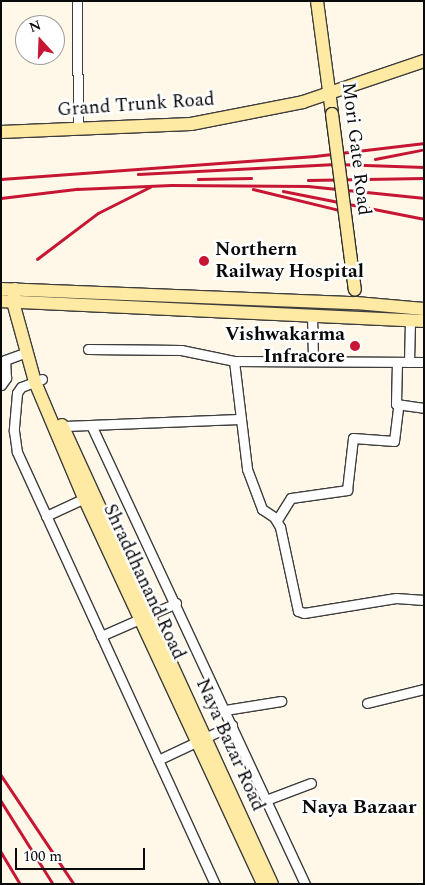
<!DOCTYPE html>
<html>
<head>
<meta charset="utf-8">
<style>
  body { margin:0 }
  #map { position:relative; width:425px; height:885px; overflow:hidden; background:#fff8e8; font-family:Spectral,serif }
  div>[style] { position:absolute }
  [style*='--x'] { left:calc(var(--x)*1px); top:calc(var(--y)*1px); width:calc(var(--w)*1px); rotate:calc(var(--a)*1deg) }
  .roads { filter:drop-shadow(1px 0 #3d3d3d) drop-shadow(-1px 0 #3d3d3d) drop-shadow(0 1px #3d3d3d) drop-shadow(0 -1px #3d3d3d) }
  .street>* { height:9px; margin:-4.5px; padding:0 4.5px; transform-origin:4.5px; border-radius:4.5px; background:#fff }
  .secondary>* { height:12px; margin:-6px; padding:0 6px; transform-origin:6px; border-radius:6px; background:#ffeaa3 }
  .rail>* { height:2.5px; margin:-1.25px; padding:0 1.25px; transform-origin:1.25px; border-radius:1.25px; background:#c61633 }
  .bridges { filter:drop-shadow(1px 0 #2c2c2c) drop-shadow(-1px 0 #2c2c2c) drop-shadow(0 1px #2c2c2c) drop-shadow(0 -1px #2c2c2c) }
  .secondary-bridge>* { height:12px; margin:-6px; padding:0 6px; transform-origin:6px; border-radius:6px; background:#ffeaa3 }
  .dots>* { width:14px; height:14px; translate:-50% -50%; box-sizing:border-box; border:2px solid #fff; border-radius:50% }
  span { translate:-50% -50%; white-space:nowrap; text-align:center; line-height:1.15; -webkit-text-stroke:5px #fff; paint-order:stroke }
  .street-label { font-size:19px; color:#0a0a0a }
  .poi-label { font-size:19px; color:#0a0a0a; font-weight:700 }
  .left { translate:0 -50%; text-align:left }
  .right { translate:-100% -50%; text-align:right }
  .neighbourhood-label { font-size:20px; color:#0a0a0a; font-weight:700 }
  .frame { position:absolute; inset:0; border:2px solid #0a0a0a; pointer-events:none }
  .north { position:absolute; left:15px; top:15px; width:50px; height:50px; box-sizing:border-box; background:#fff; border:1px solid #9d9d9d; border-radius:50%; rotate:340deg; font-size:14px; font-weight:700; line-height:20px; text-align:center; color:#0a0a0a }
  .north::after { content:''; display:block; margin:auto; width:18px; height:22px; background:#c61633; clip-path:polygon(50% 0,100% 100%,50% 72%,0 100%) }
  .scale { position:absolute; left:15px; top:848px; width:130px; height:22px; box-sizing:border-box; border:2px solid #0a0a0a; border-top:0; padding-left:6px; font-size:15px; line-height:18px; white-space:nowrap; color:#0a0a0a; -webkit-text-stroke:4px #fff; paint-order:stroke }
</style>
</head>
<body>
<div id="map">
  <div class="roads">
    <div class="street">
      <div style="--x:77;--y:1;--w:128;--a:89.6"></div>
      <div style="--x:312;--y:315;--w:45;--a:88.7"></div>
      <div style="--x:88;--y:349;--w:93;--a:0.6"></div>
      <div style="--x:181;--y:350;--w:54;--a:11.7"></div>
      <div style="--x:234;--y:361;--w:190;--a:0.3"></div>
      <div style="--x:234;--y:361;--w:109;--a:83.1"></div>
      <div style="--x:247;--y:469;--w:43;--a:69.4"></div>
      <div style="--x:262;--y:509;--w:14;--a:34"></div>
      <div style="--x:274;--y:517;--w:12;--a:59"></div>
      <div style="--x:280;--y:527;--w:86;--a:77.9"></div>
      <div style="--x:298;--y:611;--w:6;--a:18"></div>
      <div style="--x:304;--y:613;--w:93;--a:-9.3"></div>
      <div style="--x:396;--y:598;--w:28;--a:4"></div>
      <div style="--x:397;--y:362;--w:42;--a:91.4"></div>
      <div style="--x:396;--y:404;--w:28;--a:8"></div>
      <div style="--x:409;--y:362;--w:42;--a:-88.6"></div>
      <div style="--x:42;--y:379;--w:22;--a:159"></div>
      <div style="--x:21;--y:387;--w:7;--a:124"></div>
      <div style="--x:17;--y:393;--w:38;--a:95"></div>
      <div style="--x:14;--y:431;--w:21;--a:82"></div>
      <div style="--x:17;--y:452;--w:475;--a:65.4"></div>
      <div style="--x:1;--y:385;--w:9;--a:-54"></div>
      <div style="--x:6;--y:378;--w:18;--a:-93"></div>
      <div style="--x:5;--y:360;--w:23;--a:-20"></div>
      <div style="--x:63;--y:426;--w:178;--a:-2.3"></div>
      <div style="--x:92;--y:427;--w:504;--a:65.01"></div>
      <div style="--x:46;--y:516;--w:47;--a:-24.9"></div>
      <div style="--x:277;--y:520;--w:26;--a:-58"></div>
      <div style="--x:291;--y:498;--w:57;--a:-8.1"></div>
      <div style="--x:347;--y:490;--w:52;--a:-83.4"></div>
      <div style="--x:353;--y:438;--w:41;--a:4.2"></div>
      <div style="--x:394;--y:441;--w:35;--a:-83"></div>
      <div style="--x:101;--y:636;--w:82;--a:-23.7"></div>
      <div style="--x:367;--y:703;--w:59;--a:-13.8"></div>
      <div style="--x:225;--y:710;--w:57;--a:-9.1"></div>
      <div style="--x:158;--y:760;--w:82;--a:-25.3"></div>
      <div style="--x:266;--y:800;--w:48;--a:-20.7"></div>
    </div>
    <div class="secondary">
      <div style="--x:317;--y:1;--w:114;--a:82.4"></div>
      <div style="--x:1;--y:132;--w:190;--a:-2.4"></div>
      <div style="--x:191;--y:124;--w:114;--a:-11.1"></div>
      <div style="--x:303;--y:102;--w:128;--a:-18.7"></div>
      <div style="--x:1;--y:289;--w:355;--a:2.3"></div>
      <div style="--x:356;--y:303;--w:68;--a:5"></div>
      <div style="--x:15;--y:289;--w:13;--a:99"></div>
      <div style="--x:13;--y:302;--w:83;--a:74.6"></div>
      <div style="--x:35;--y:382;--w:126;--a:67.1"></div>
      <div style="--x:84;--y:498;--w:425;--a:65.1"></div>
      <div style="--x:1;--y:301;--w:423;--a:2.7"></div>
      <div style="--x:62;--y:425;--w:505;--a:65.42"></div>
    </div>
  </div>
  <div class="rail">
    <div style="--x:375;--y:159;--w:47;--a:-11.1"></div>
    <div style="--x:138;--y:174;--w:198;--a:-2.9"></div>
    <div style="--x:336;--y:164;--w:88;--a:2"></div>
    <div style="--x:1;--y:179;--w:315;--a:-4.2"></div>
    <div style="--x:315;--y:156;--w:110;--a:-6.8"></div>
    <div style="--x:198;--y:179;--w:53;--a:-1.1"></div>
    <div style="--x:308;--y:180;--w:116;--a:-1"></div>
    <div style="--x:253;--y:189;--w:93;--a:13.7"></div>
    <div style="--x:283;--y:191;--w:144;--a:11.2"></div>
    <div style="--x:1;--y:198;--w:77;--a:-6.8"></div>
    <div style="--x:77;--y:189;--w:94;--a:-2.4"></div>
    <div style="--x:171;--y:185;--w:137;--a:0.4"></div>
    <div style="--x:308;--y:186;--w:117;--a:5.9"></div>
    <div style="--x:37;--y:259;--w:76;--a:-37"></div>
    <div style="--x:98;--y:213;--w:58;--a:-26.6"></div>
    <div style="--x:1;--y:775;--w:131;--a:56.2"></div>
    <div style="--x:1;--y:801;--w:98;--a:57.9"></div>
    <div style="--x:1;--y:852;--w:37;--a:59"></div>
  </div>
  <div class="bridges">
    <div class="secondary-bridge">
      <div style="--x:332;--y:114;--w:177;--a:82.6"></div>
    </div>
  </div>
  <div class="dots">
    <div style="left:204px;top:261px;background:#c61633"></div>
    <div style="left:355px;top:346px;background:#c61633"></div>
  </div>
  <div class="street-label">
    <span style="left:136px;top:105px;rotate:-4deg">Grand Trunk Road</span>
    <span style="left:356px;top:149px;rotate:83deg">Mori Gate Road</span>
    <span style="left:144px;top:582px;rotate:65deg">Shraddhanand Road</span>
    <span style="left:230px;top:745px;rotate:66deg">Naya Bazar Road</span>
  </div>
  <div class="poi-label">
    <span class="left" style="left:215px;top:261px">Northern<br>Railway Hospital</span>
    <span class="right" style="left:345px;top:346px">Vishwakarma<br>Infracore</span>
  </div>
  <div class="neighbourhood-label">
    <span style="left:359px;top:807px">Naya Bazaar</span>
  </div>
  <div class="frame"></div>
  <div class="north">N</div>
  <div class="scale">100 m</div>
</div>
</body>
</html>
